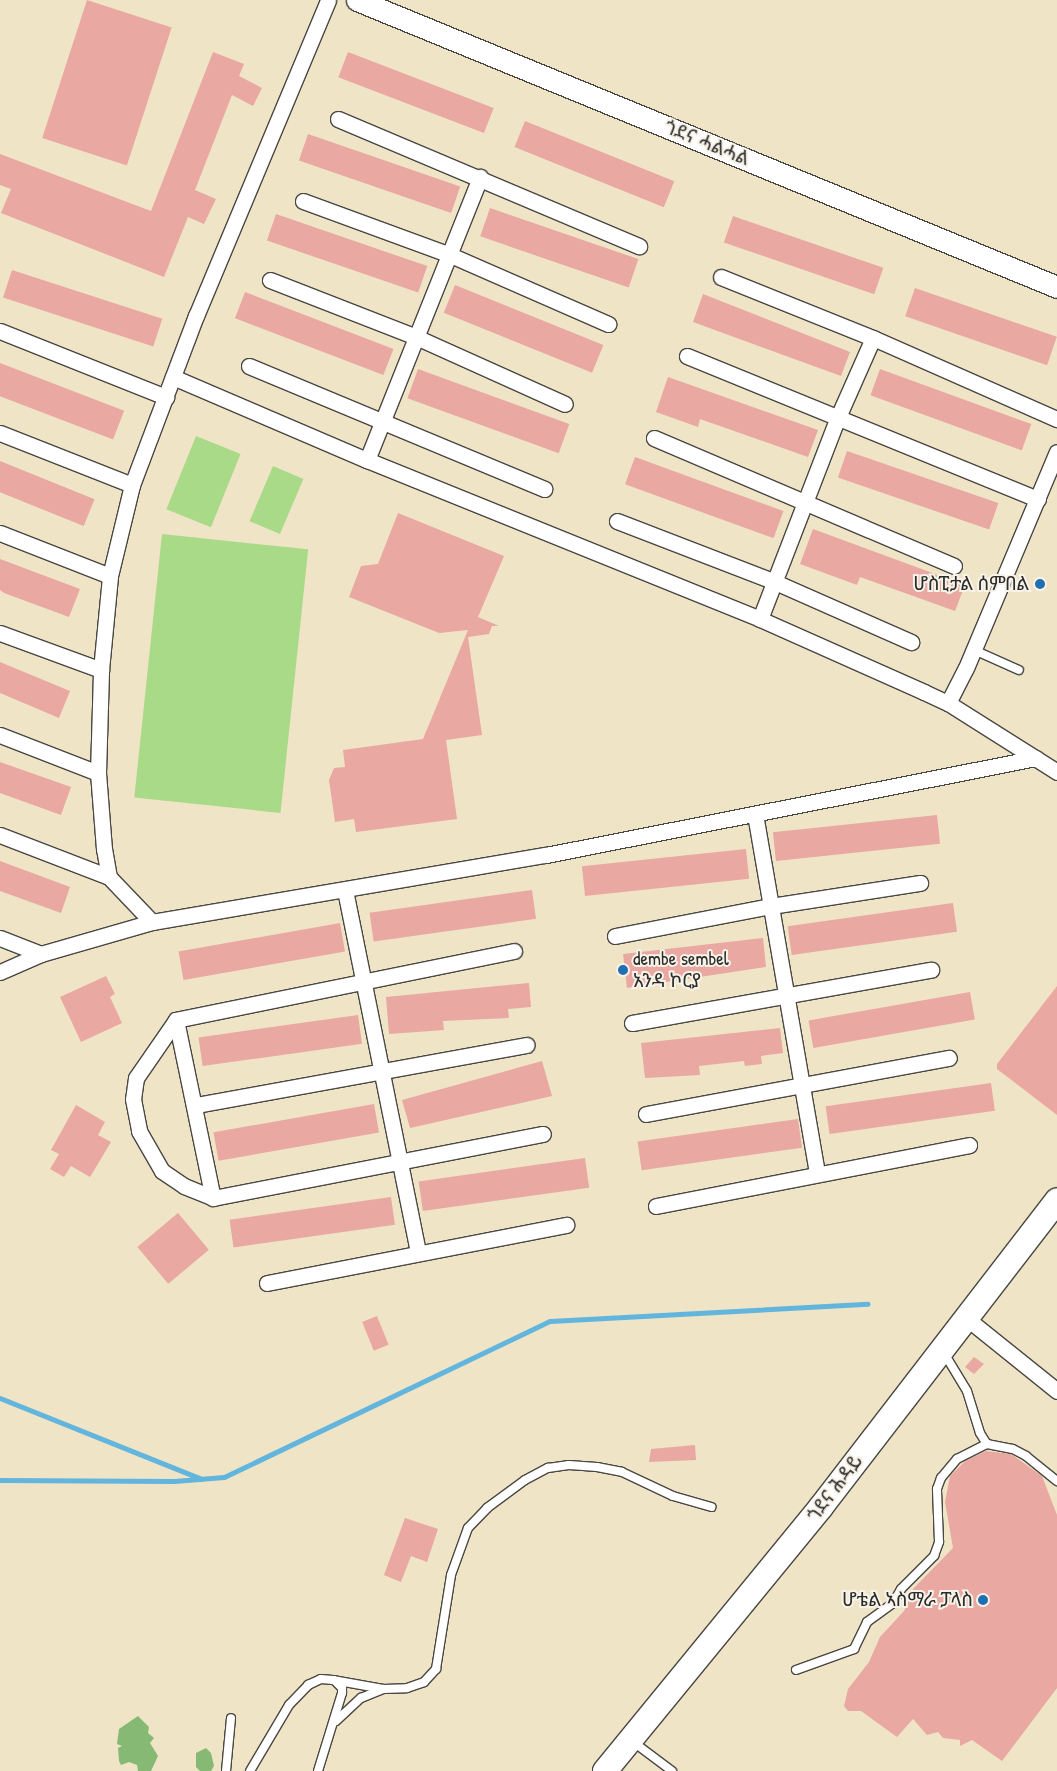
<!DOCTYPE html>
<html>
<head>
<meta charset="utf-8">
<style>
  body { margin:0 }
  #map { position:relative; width:1057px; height:1771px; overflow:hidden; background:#f0e4c7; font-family:"Patrick Hand","Noto Sans Ethiopic",sans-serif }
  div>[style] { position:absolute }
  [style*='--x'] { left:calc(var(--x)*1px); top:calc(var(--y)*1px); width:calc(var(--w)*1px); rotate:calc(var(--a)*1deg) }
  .green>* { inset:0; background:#a9da88; transform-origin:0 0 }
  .forest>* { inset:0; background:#86ba74 }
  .stream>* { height:5px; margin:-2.5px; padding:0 2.5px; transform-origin:2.5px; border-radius:2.5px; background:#62b5dd }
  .building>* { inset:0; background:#e9a8a2; transform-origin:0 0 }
  .roads { filter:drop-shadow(1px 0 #494742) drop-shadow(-1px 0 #494742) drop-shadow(0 1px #494742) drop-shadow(0 -1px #494742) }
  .lane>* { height:8px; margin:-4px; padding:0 4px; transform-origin:4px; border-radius:4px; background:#fff }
  .street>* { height:15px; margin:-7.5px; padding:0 7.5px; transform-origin:7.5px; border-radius:7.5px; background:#fff }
  .secondary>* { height:21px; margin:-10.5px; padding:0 10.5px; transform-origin:10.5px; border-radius:10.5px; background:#fff }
  .primary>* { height:24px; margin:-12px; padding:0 12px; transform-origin:12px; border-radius:12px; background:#fff }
  .dots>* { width:14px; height:14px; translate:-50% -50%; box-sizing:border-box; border:2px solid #f7f3e8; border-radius:50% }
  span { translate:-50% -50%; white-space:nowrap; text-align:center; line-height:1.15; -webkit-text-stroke:4px #f7f3e8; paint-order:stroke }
  .street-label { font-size:19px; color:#2b2b2b }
  .poi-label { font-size:19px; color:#2b2b2b }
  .right { translate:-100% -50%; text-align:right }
  .left { translate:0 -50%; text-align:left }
</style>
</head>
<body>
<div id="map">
  <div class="green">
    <div style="left:196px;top:436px;width:48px;height:79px;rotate:22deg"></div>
    <div style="left:273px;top:466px;width:33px;height:60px;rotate:23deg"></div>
    <div style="left:162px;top:534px;width:147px;height:265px;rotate:6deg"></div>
  </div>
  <div class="forest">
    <div style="clip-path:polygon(138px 1716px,149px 1727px,148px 1733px,154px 1738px,150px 1743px,158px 1756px,151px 1771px,138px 1771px,137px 1765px,129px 1762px,121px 1765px,119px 1761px,118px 1748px,122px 1746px,117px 1744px,119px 1729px)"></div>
    <div style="clip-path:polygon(206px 1748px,211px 1753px,214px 1766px,211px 1771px,200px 1771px,196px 1767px,196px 1753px)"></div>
  </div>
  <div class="stream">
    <div style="--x:0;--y:1398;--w:217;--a:21.9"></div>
    <div style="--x:0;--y:1480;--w:174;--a:0.3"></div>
    <div style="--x:174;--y:1481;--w:50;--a:-4.6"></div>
    <div style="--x:224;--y:1477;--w:361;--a:-25.6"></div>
    <div style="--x:550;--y:1321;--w:318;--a:-3.1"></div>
  </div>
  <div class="building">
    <div style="left:87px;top:0;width:89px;height:145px;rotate:18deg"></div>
    <div style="clip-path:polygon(213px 52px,244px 64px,239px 76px,262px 88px,253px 106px,232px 95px,195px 190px,216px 199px,204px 224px,188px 217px,164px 277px,1px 213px,11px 189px,0 185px,0 154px,151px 211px)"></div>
    <div style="left:348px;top:52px;width:156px;height:27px;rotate:21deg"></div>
    <div style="left:525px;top:121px;width:161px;height:28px;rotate:22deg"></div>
    <div style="left:308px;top:134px;width:161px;height:28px;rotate:19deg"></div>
    <div style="left:490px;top:208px;width:157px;height:30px;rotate:19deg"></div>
    <div style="left:276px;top:214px;width:160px;height:28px;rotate:19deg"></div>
    <div style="left:733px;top:216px;width:159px;height:28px;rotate:19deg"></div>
    <div style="left:12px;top:270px;width:158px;height:29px;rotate:18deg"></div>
    <div style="left:455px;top:285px;width:160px;height:30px;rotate:22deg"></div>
    <div style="left:915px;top:288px;width:150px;height:30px;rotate:19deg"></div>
    <div style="left:245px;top:292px;width:159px;height:28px;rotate:21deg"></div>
    <div style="clip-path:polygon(703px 294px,850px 352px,841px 376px,693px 322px)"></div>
    <div style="left:0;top:363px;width:133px;height:31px;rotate:21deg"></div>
    <div style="left:418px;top:369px;width:161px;height:31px;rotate:20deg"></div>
    <div style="left:880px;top:369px;width:161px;height:28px;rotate:20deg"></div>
    <div style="clip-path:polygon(668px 377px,818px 430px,808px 457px,700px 419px,698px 427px,656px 412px)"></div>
    <div style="left:847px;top:451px;width:160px;height:28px;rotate:19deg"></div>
    <div style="left:635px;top:457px;width:158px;height:29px;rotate:20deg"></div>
    <div style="left:0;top:461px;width:102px;height:29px;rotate:22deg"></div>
    <div style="clip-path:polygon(398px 513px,504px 556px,478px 617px,499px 626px,492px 626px,489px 634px,468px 637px,482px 735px,446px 740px,457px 819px,356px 832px,354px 819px,335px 822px,329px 780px,334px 768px,345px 767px,343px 750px,423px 739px,468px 630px,439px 633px,349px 597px,361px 566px,378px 564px)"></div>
    <div style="clip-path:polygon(813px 529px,965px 585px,955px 611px,860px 577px,857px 585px,800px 564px)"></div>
    <div style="clip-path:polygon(0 559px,80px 589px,69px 617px,4px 593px,0 590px)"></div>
    <div style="clip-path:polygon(0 662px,70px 691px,59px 718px,0 693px)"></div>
    <div style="clip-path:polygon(0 762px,71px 787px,61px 815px,0 793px)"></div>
    <div style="left:937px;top:815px;width:29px;height:165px;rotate:84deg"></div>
    <div style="left:746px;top:849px;width:30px;height:165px;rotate:84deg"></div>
    <div style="clip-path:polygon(0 861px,70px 887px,61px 913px,0 891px)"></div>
    <div style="left:532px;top:890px;width:29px;height:164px;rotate:82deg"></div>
    <div style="left:953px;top:903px;width:29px;height:167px;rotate:82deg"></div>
    <div style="left:340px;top:923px;width:29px;height:164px;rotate:80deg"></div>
    <div style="clip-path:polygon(763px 938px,766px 967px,627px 988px,623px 954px)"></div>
    <div style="clip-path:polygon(106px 976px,115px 994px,110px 997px,122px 1023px,81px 1042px,60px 997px)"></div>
    <div style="clip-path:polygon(529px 983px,531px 1007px,508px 1009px,509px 1018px,443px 1021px,444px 1030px,389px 1034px,386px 997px)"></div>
    <div style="clip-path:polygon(1057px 986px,1057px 1115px,997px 1069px,997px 1064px)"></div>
    <div style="left:970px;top:992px;width:28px;height:164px;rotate:80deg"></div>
    <div style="left:358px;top:1015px;width:29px;height:161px;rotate:82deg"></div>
    <div style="clip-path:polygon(780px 1028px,783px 1053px,761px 1056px,762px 1064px,745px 1066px,744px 1061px,699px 1066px,700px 1075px,645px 1078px,641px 1043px)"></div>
    <div style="clip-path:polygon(542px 1061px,552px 1096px,410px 1128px,402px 1100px)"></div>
    <div style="left:991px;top:1083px;width:28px;height:167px;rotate:82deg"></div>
    <div style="left:374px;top:1104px;width:29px;height:163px;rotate:80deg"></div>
    <div style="clip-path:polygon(76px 1105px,105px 1122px,98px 1135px,111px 1142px,90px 1177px,71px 1166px,64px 1177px,50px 1169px,59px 1154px,51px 1150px)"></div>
    <div style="left:798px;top:1119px;width:29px;height:162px;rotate:82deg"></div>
    <div style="left:585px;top:1158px;width:30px;height:168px;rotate:82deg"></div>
    <div style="left:391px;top:1197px;width:28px;height:163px;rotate:82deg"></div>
    <div style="left:178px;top:1213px;width:48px;height:53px;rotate:50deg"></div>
    <div style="left:377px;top:1316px;width:31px;height:16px;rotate:68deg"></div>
    <div style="clip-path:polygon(974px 1357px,984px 1364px,974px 1374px,965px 1367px)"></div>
    <div style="clip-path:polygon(695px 1445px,696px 1460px,649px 1462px,651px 1449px)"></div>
    <div style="clip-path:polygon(986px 1451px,1011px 1454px,1042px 1476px,1057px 1515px,1057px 1688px,1002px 1761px,972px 1740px,960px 1746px,960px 1740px,943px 1738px,938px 1732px,927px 1735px,913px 1719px,897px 1737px,861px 1711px,848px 1711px,844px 1706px,848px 1689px,869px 1662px,880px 1637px,904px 1611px,913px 1589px,953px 1548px,945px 1502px,950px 1476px,965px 1461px)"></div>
    <div style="clip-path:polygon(405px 1518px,438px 1529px,427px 1562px,411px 1556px,401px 1582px,384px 1575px)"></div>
  </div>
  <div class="roads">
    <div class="lane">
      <div style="--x:974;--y:650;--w:49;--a:24"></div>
      <div style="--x:944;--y:1353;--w:44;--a:58.8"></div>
      <div style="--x:967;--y:1391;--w:44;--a:72.8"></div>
      <div style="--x:980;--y:1433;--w:13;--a:58"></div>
      <div style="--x:987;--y:1444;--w:26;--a:11"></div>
      <div style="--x:1013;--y:1449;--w:15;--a:28"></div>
      <div style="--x:1026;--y:1456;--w:40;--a:39"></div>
      <div style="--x:796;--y:1670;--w:62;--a:-19.9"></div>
      <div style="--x:854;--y:1649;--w:30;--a:-64"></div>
      <div style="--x:867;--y:1622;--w:32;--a:-36"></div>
      <div style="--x:893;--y:1603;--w:16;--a:-60"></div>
      <div style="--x:901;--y:1589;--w:47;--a:-45"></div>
      <div style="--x:934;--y:1556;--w:15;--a:-70"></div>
      <div style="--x:939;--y:1542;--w:53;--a:-92.2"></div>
      <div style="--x:937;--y:1489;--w:12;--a:-70"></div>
      <div style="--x:941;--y:1478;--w:25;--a:-50"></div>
      <div style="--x:957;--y:1459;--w:34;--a:-27"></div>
      <div style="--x:336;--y:1721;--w:34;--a:-43"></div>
      <div style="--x:361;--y:1698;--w:24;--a:-22"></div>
      <div style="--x:632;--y:1741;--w:50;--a:36.9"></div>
      <div style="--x:226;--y:1771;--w:53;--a:-84.6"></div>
      <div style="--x:250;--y:1771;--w:77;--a:-59.4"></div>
      <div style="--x:289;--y:1705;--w:28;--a:-46"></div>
      <div style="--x:308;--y:1685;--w:14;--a:-25"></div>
      <div style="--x:321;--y:1679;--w:12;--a:5"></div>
      <div style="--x:333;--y:1680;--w:51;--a:10.2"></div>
      <div style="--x:383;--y:1689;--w:24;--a:-2"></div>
      <div style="--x:407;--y:1688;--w:18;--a:-19"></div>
      <div style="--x:424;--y:1682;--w:18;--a:-47"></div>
      <div style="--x:436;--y:1669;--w:95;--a:-80.9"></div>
      <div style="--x:451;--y:1575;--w:50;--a:-70.1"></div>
      <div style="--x:468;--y:1528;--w:28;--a:-46"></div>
      <div style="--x:487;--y:1508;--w:47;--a:-36.4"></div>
      <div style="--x:525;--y:1480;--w:26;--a:-28"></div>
      <div style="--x:548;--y:1468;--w:21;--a:-8"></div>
      <div style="--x:569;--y:1465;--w:28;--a:4"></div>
      <div style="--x:597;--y:1467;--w:25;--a:11"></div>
      <div style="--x:622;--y:1472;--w:56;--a:25.2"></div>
      <div style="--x:673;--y:1496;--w:40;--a:16"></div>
      <div style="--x:318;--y:1771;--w:82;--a:-72.9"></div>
      <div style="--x:342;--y:1693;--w:5;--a:-90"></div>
      <div style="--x:342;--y:1688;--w:11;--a:-135"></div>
    </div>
    <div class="street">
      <div style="--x:338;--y:119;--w:327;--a:22.9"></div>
      <div style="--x:303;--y:201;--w:154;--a:20.1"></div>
      <div style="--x:448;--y:254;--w:175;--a:23.6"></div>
      <div style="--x:721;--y:277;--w:164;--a:21.9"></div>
      <div style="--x:873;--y:338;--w:201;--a:23.8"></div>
      <div style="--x:270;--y:280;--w:157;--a:21.3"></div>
      <div style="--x:416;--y:337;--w:163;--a:24.2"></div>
      <div style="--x:0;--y:331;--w:179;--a:21.7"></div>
      <div style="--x:687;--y:356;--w:379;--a:22.2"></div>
      <div style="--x:249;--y:366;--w:320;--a:22.6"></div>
      <div style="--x:173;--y:377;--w:211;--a:23.2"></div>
      <div style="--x:367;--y:460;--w:424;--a:22"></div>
      <div style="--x:760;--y:619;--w:180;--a:24"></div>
      <div style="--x:924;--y:692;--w:26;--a:25"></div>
      <div style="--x:948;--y:703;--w:129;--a:32.3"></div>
      <div style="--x:0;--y:433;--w:142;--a:21.5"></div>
      <div style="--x:654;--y:438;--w:326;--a:23.1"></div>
      <div style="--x:367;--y:460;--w:305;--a:-68.2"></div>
      <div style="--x:617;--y:521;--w:169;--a:21.1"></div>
      <div style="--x:775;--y:582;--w:149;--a:23.8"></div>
      <div style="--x:0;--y:533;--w:118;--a:21.4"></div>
      <div style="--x:760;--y:619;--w:217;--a:-68.9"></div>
      <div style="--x:838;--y:417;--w:86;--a:-66.1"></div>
      <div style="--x:0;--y:633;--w:108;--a:20.1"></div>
      <div style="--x:948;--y:703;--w:39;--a:-63"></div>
      <div style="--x:966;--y:668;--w:234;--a:-67.2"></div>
      <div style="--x:0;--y:735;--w:105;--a:21.2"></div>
      <div style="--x:755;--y:814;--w:364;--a:80.2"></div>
      <div style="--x:0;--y:835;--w:117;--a:21.1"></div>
      <div style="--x:345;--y:890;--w:370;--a:78.6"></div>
      <div style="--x:152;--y:922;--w:62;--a:-133.7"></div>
      <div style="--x:109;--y:877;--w:28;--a:-100"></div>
      <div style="--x:104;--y:849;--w:76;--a:-94.5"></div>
      <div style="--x:98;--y:773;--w:103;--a:-88.3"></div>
      <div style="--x:101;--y:670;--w:94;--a:-84.5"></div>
      <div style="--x:110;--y:576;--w:94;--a:-76.4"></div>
      <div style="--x:132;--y:485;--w:181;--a:-69.3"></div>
      <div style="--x:196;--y:316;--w:342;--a:-67.3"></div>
      <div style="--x:615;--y:936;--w:159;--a:-10.9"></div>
      <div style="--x:771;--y:906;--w:151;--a:-8.8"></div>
      <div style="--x:0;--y:938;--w:44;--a:21.3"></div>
      <div style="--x:514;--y:951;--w:345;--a:168.5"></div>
      <div style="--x:176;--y:1020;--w:70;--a:124.6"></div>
      <div style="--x:136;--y:1078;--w:21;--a:98"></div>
      <div style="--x:133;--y:1099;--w:33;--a:79"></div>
      <div style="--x:139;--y:1131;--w:46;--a:60.1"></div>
      <div style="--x:162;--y:1171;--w:27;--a:34"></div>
      <div style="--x:184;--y:1186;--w:31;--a:22"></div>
      <div style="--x:213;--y:1198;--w:336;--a:-11"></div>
      <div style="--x:0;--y:972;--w:45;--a:-23.7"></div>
      <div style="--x:41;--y:954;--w:116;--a:-16.1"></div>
      <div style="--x:152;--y:922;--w:400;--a:-9.7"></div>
      <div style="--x:546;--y:855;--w:499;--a:-11.2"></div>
      <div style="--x:176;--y:1020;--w:182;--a:78.3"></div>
      <div style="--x:632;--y:1023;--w:304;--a:-10.1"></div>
      <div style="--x:196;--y:1105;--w:336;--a:-10.3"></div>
      <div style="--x:646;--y:1114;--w:308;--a:-10.5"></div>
      <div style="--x:656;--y:1206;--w:319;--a:-11"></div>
      <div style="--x:267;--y:1283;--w:305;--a:-11"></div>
      <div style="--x:965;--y:1317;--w:118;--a:38.8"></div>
    </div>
    <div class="secondary">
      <div style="--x:357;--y:0;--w:757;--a:22.29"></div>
    </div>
    <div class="primary">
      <div style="--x:605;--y:1771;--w:341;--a:-50.7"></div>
      <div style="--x:821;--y:1507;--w:387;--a:-52.4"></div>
    </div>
  </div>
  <div class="dots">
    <div style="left:1040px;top:584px;background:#1f6fb2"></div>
    <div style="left:623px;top:970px;background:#1f6fb2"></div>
    <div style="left:983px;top:1600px;background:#1f6fb2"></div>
  </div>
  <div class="street-label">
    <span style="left:707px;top:143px;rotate:22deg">ጎደና ሓልሓል</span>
    <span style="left:835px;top:1488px;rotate:-53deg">ጎደና ሕዳይ</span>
  </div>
  <div class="poi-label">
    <span class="right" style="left:1029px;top:584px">ሆስፒታል ሰምበል</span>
    <span class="left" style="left:633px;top:970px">dembe sembel<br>አንዳ ኮርያ</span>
    <span class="right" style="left:973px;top:1600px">ሆቴል ኣስማራ ፓላስ</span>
  </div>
</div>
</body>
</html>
